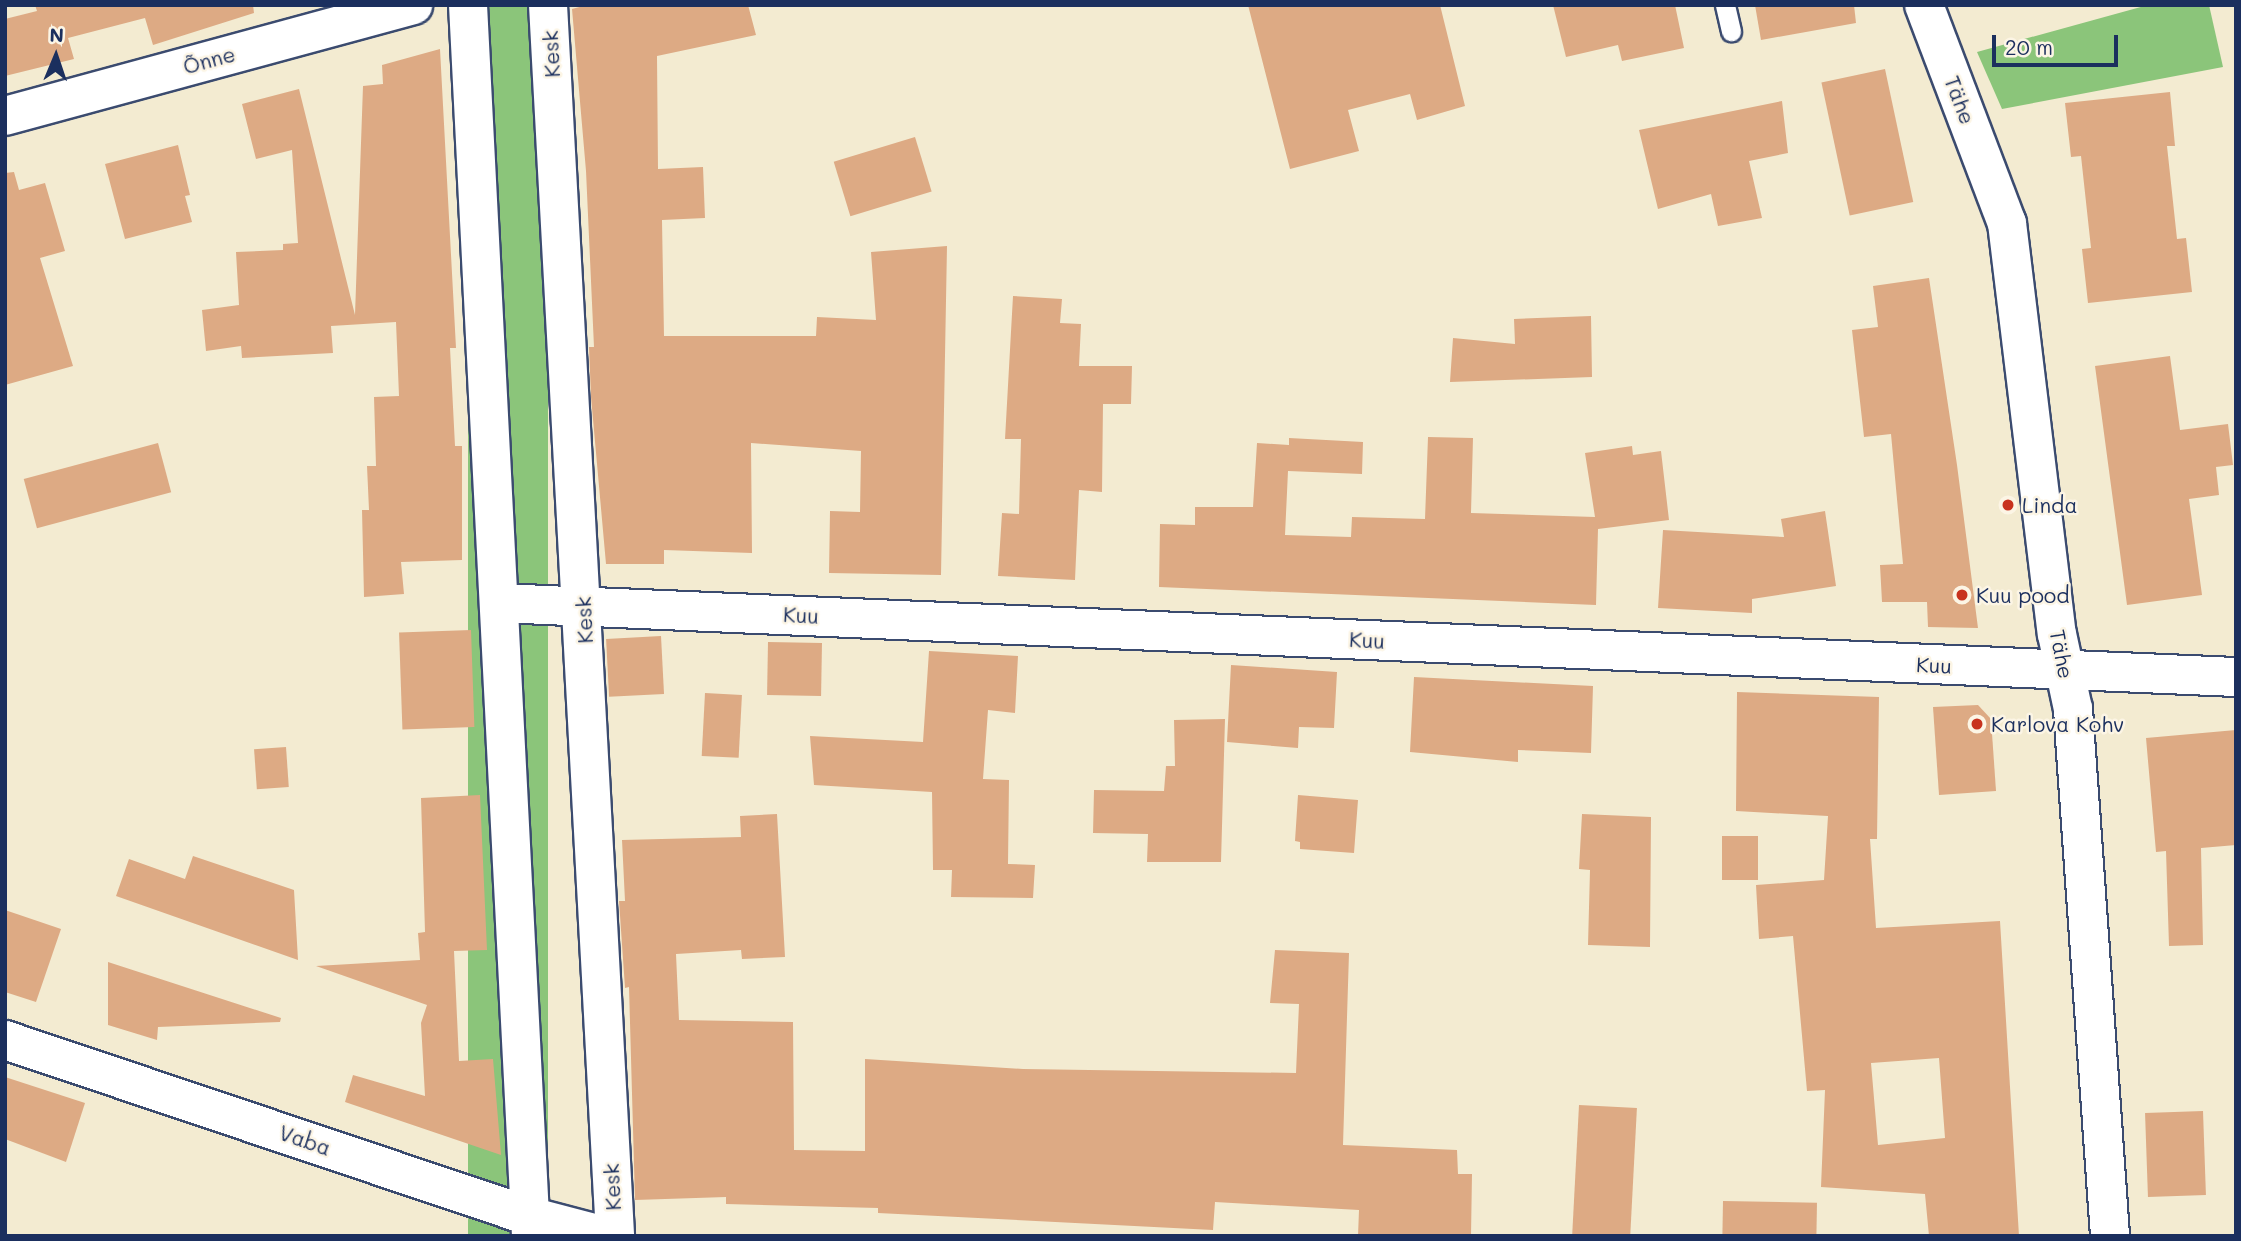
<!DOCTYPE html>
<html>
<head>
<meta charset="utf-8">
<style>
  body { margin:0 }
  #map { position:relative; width:2241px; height:1241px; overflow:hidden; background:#f3ebd1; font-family:Mali,sans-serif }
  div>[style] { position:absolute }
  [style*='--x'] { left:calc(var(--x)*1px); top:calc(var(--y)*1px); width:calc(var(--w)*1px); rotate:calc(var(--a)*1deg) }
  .green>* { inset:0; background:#8bc57a; transform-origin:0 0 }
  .building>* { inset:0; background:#ddaa84; transform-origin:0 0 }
  .roads { filter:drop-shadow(2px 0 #3b4b6f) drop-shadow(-2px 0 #3b4b6f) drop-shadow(0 2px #3b4b6f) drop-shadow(0 -2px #3b4b6f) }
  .service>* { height:19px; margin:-9.5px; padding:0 9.5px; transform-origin:9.5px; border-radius:9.5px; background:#fff }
  .minor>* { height:38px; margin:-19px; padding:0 19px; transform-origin:19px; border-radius:19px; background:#fff }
  .dots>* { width:19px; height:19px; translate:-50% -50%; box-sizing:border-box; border:4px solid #fcf5e5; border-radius:50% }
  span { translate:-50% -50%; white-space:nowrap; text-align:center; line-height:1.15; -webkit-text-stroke:5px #fcf5e5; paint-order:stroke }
  .street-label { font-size:21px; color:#1b2f5e }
  .poi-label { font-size:21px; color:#1b2f5e }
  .left { translate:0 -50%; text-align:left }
  .frame { position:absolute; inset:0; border:7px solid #1b2f5e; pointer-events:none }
  .north { position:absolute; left:21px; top:21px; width:70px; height:70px; -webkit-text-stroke:5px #fcf5e5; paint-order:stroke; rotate:2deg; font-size:19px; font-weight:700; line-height:28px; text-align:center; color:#1b2f5e }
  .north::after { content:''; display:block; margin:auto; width:24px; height:32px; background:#1b2f5e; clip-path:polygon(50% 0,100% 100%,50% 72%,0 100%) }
  .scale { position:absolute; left:1992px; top:35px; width:126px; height:32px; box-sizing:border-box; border:4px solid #1b2f5e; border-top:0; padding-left:9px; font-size:21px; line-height:24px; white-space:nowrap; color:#1b2f5e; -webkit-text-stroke:5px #fcf5e5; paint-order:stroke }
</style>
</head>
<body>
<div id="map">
  <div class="green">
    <div style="left:468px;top:5px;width:80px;height:1233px"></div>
    <div style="clip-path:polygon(2148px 5px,2209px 5px,2223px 67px,2002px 109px,1977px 52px)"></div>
  </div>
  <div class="building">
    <div style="clip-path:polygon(35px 5px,253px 5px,254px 13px,153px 45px,145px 18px,68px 38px,74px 59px,5px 76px,5px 19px,37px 11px)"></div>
    <div style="clip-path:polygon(587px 5px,748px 5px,756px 35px,657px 56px,658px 169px,703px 167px,705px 218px,662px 220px,664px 336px,816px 336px,817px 317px,876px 320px,871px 252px,947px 246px,941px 575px,829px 573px,830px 511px,860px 512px,861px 451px,751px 443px,752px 553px,664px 550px,664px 564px,606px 564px,591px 397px,589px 347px,594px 347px,586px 171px,572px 9px)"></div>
    <div style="clip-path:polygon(1248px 5px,1440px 5px,1465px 106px,1417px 120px,1410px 94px,1348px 110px,1359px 151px,1290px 169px)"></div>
    <div style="clip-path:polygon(1553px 5px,1675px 5px,1684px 48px,1622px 61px,1618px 45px,1566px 57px)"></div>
    <div style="clip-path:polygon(1755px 5px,1854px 5px,1856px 23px,1761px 40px)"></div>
    <div style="clip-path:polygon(440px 49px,456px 348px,450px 348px,455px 446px,462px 446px,462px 560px,401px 562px,404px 594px,364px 597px,362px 510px,369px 510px,367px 466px,376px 466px,374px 397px,399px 396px,396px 322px,331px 326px,333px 353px,242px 358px,241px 346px,206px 351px,202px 310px,239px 305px,236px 252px,283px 250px,283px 244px,298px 243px,292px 150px,256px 159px,242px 104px,299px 89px,355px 315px,363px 86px,383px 84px,382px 65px)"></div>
    <div style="left:1885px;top:69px;width:136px;height:65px;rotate:78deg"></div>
    <div style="clip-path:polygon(2170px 92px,2175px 146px,2167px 146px,2177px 239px,2186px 238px,2192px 292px,2088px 303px,2082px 249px,2091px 248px,2081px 156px,2071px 157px,2065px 103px)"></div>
    <div style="clip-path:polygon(1782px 101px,1788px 153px,1749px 161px,1762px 218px,1718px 226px,1711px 194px,1658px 209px,1639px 130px)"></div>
    <div style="left:915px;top:137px;width:57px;height:85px;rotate:73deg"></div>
    <div style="clip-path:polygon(178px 145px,190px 195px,185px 196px,192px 222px,125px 239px,105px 164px)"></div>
    <div style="clip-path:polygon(14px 172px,19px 190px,45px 183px,65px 251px,40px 258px,73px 366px,5px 385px,5px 173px)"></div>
    <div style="clip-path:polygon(1929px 278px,1957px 465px,1978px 628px,1928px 627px,1927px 602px,1882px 602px,1880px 565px,1903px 564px,1891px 434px,1864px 437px,1852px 330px,1878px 327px,1873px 286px)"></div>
    <div style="clip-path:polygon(1013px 296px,1062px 299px,1060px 323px,1081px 324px,1079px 366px,1132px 366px,1131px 404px,1103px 404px,1102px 492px,1079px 490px,1075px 580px,998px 576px,1002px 513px,1019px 514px,1021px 439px,1005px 439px)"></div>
    <div style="clip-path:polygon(1591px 316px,1592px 377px,1450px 382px,1453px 338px,1515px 344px,1514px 319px)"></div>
    <div style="clip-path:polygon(2170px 356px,2180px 430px,2228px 424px,2233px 465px,2216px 467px,2219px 495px,2189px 499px,2202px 595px,2127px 605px,2095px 366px)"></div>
    <div style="clip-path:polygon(1428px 437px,1473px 438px,1471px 513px,1595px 517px,1585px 453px,1632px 446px,1633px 455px,1661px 451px,1669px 520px,1598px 529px,1596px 605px,1159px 587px,1160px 524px,1195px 525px,1195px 507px,1253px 507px,1257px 443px,1289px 445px,1289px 438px,1363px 442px,1362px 474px,1288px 471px,1285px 535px,1351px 537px,1352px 517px,1425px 519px)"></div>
    <div style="left:158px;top:443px;width:51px;height:139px;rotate:75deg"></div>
    <div style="clip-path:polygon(1825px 511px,1836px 586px,1752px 599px,1752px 613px,1658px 608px,1663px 530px,1784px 537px,1781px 519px)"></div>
    <div style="left:471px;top:630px;width:97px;height:72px;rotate:88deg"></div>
    <div style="left:661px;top:636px;width:58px;height:55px;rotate:87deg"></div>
    <div style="left:768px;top:642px;width:54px;height:53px;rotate:1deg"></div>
    <div style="clip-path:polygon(929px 651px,1018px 656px,1015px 713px,988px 710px,983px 779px,1009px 780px,1008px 864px,1035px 865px,1033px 898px,951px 897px,952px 870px,933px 870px,932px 792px,814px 785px,810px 736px,923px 742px)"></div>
    <div style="clip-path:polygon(1231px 665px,1337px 672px,1334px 728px,1299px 727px,1298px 748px,1227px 742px)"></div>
    <div style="clip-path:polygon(1414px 677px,1593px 686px,1591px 753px,1518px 750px,1518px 762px,1410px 752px)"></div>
    <div style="clip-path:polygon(evenodd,1737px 692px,1879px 697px,1877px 839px,1870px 839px,1876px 928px,2000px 921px,2019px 1236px,1929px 1236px,1925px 1194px,1821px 1187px,1825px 1090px,1807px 1091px,1793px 936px,1759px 939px,1756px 885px,1824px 880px,1828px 816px,1736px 811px,1737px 692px,1939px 1058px,1945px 1138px,1878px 1145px,1871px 1063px,1939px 1058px)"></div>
    <div style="left:705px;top:693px;width:37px;height:63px;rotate:3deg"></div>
    <div style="clip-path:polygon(1978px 705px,1991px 719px,1996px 791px,1939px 795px,1933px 707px)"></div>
    <div style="clip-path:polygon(1225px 719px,1221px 862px,1147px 862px,1148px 834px,1093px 833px,1094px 790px,1164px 791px,1166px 766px,1175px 766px,1174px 720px)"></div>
    <div style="clip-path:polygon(2236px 730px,2236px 845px,2201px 848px,2203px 945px,2169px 946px,2166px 851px,2156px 852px,2146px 738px)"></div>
    <div style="left:286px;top:747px;width:40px;height:32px;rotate:86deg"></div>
    <div style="clip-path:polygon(480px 795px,487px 950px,454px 951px,459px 1061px,493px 1059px,501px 1155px,345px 1102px,353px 1075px,425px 1096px,421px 1023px,427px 1005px,316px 966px,420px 960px,418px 933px,425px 932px,421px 798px)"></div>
    <div style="clip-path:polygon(1298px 795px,1358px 800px,1354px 853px,1300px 849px,1300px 842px,1295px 841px)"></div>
    <div style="clip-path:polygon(777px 814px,785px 957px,742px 959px,741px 950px,676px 954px,679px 1020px,793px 1022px,794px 1150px,865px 1151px,865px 1059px,1023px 1069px,1296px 1073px,1299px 1004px,1270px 1003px,1275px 950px,1349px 953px,1343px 1145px,1457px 1150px,1458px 1174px,1472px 1174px,1471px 1236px,1358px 1236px,1359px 1210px,1215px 1202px,1213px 1230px,878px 1213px,878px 1208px,726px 1204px,726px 1197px,635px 1200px,629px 987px,625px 988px,619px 901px,625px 901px,622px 840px,741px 837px,740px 816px)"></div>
    <div style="clip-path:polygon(1582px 814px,1651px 817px,1650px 947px,1588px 945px,1590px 870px,1579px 869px)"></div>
    <div style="left:1722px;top:836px;width:36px;height:44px"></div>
    <div style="clip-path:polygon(193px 856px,294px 890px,298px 960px,116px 896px,129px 859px,185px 879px)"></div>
    <div style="clip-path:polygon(5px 910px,61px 929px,36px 1002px,5px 992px)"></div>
    <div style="clip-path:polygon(108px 962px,281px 1018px,280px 1022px,158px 1027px,157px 1040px,108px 1025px)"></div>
    <div style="clip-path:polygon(5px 1077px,85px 1103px,66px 1162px,5px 1139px)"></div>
    <div style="left:1579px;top:1105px;width:58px;height:131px;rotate:3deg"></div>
    <div style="left:2203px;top:1111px;width:84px;height:58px;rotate:88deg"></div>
    <div style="left:1723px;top:1201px;width:94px;height:35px;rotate:1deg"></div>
  </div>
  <div class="roads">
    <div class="service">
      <div style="--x:1725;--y:5;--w:27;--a:77"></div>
    </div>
    <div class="minor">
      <div style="--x:468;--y:5;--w:1233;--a:87.07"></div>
      <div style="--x:548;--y:5;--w:1233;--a:86.88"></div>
      <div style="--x:1924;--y:5;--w:233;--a:69.2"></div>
      <div style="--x:2007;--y:223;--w:414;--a:83.1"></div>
      <div style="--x:2057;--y:634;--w:77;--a:78"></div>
      <div style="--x:2073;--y:709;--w:528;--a:85.98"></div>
      <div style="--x:5;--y:116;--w:423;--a:-15.2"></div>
      <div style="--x:499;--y:603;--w:1739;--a:2.44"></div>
      <div style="--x:5;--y:1040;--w:553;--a:18.57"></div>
      <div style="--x:529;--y:1216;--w:79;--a:14.7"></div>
    </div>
  </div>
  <div class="dots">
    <div style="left:2008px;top:505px;background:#c8321e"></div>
    <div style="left:1962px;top:595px;background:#c8321e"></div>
    <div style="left:1977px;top:724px;background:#c8321e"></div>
  </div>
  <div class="street-label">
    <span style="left:551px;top:54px;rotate:-93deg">Kesk</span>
    <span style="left:209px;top:60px;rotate:-15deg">Õnne</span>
    <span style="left:1960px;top:100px;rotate:69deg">Tähe</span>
    <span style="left:801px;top:615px;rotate:3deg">Kuu</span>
    <span style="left:584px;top:620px;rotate:-93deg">Kesk</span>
    <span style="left:1367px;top:640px;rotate:3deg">Kuu</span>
    <span style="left:2062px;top:654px;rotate:79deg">Tähe</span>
    <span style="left:1934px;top:665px;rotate:3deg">Kuu</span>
    <span style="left:305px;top:1140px;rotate:19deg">Vaba</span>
    <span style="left:612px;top:1187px;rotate:-93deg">Kesk</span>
  </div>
  <div class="poi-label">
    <span class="left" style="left:2022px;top:505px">Linda</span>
    <span class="left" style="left:1976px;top:595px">Kuu pood</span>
    <span class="left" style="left:1991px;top:724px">Karlova Kohv</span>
  </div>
  <div class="frame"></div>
  <div class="north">N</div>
  <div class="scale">20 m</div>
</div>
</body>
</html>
